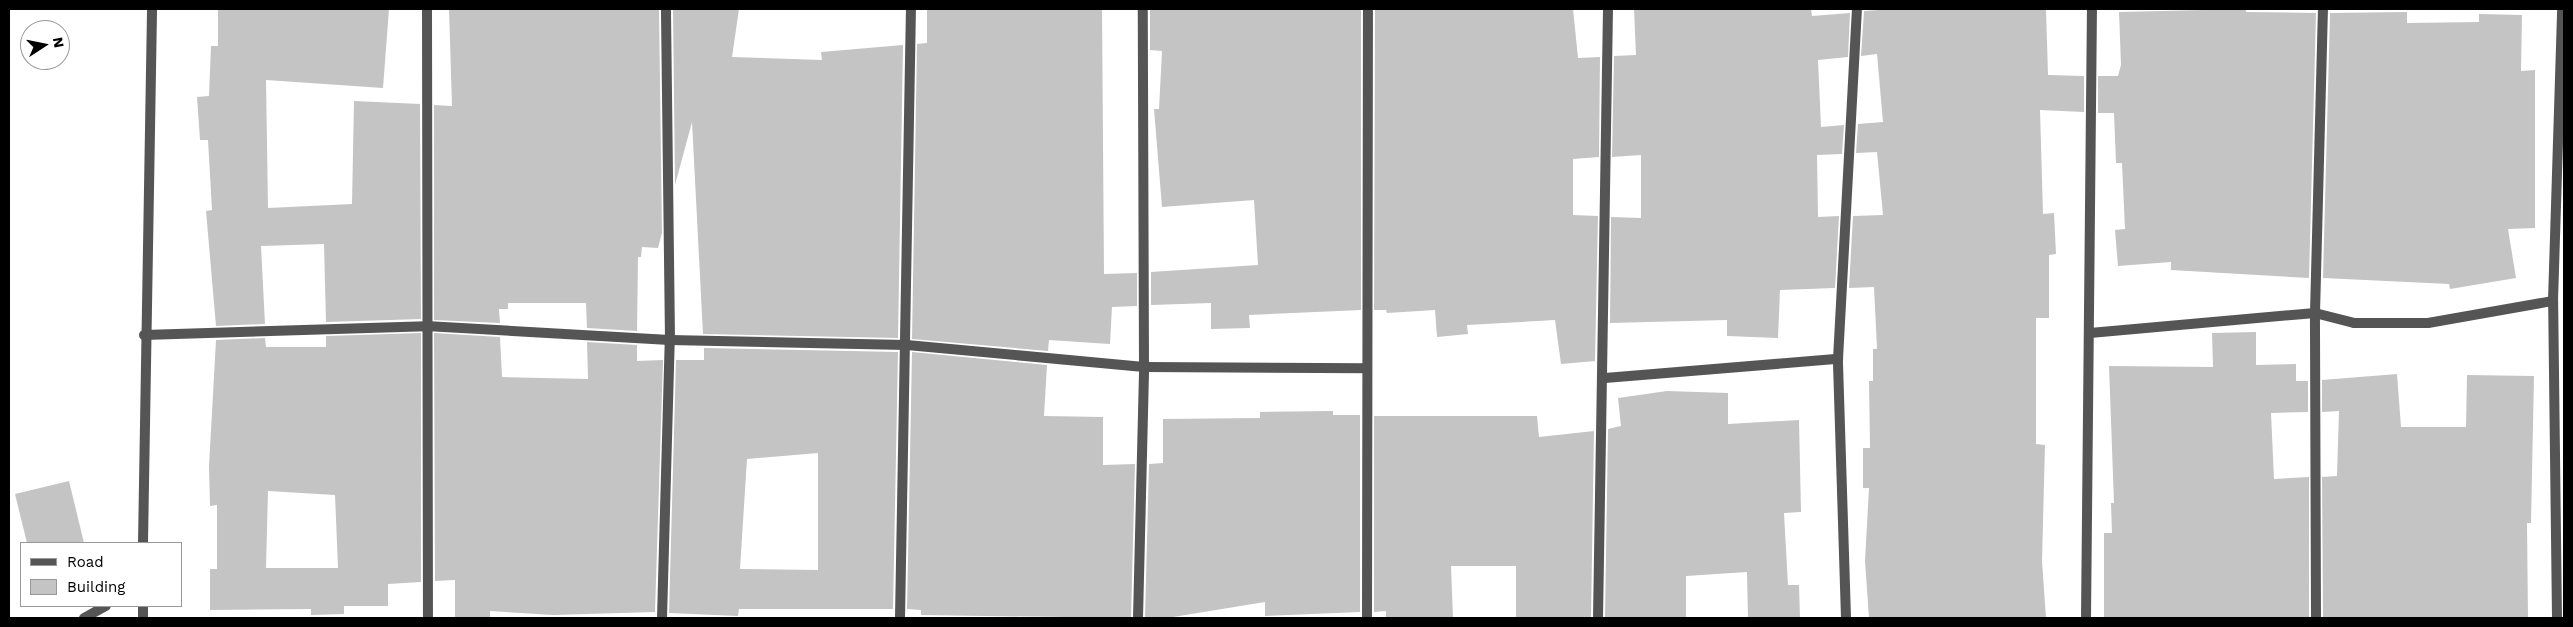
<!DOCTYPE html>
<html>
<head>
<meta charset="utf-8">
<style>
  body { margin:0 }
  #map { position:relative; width:2573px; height:627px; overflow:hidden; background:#fff; font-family:"Work Sans",sans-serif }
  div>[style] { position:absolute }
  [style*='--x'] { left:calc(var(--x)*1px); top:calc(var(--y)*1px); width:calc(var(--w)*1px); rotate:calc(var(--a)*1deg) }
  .building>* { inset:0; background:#c4c4c4 }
  .street>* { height:10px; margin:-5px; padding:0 5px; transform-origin:5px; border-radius:5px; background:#555 }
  span { translate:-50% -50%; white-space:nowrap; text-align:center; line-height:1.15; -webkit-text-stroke:5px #fff; paint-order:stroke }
  .frame { position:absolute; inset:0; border:10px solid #000; pointer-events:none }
  .legend { position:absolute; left:20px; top:542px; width:162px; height:65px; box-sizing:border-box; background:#fff; border:1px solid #999; margin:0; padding:6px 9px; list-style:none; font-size:15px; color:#000 }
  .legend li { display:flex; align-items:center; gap:10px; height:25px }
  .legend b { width:25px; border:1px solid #999 }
  .north { position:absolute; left:20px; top:20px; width:50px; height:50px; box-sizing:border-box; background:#fff; border:1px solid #999; border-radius:50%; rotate:79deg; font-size:14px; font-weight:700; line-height:20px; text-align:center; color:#000 }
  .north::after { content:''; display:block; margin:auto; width:18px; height:22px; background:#000; clip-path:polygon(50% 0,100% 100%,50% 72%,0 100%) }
</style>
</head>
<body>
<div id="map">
  <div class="building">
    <div style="clip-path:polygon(218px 9px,389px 9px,383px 88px,266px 80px,268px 208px,352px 204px,354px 101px,420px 104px,421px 319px,326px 322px,324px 244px,261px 246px,265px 324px,216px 326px,206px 211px,212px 210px,208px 140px,200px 140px,197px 97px,209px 96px,211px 46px,218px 46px)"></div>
    <div style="clip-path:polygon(449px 9px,659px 9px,662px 233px,658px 248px,642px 247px,641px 257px,638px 257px,637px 331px,587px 328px,586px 303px,508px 303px,508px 309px,499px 309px,500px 323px,434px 320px,434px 105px,452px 106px)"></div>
    <div style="clip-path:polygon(673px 9px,739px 9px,732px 57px,822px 60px,821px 52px,903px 45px,898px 338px,703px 334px,692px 122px,675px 185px)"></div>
    <div style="clip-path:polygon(927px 9px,1102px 9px,1104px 274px,1137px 273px,1137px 306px,1112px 307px,1110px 344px,1049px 340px,1048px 351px,912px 339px,917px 44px,927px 43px)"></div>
    <div style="clip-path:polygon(1150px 9px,1361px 9px,1361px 310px,1249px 315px,1250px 328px,1211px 329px,1211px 303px,1151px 305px,1151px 272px,1258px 265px,1254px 200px,1162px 207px,1154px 109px,1159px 109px,1162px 51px,1150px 50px)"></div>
    <div style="clip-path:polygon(1375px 9px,1573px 9px,1578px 58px,1600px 57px,1599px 157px,1573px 159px,1573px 215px,1598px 216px,1595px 361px,1561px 364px,1555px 320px,1467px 325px,1468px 334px,1437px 337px,1435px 310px,1387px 313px,1386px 310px,1374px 310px)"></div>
    <div style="clip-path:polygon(1634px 9px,1811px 9px,1812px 16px,1850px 13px,1848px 57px,1818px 60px,1821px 127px,1844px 125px,1842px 154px,1817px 155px,1818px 217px,1839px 216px,1835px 288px,1780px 290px,1778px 338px,1727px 336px,1727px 320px,1610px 323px,1611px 217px,1641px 218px,1641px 155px,1612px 157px,1614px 56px,1636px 55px)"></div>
    <div style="clip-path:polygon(1893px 9px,2046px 9px,2048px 75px,2084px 76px,2084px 112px,2040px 110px,2043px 214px,2054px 213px,2056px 254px,2049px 255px,2049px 318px,2036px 318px,2036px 444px,2045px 445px,2042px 561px,2046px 618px,1869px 618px,1865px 561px,1869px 488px,1863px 488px,1863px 448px,1870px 448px,1869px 381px,1873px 381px,1873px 349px,1877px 349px,1874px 287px,1849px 288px,1853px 216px,1883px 215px,1877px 152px,1856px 153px,1858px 124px,1883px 122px,1877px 54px,1861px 56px,1864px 11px)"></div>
    <div style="clip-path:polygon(2246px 9px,2246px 12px,2316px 13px,2309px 278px,2171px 270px,2171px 262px,2118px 266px,2115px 230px,2125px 229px,2122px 163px,2116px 163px,2114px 113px,2098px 113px,2098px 76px,2118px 76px,2121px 65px,2119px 12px)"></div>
    <div style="clip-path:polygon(2407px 12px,2407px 23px,2479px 22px,2479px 14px,2522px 15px,2521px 71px,2535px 70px,2535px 228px,2508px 229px,2516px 278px,2450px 289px,2449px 284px,2323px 278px,2330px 13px)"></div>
    <div style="clip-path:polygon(2256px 332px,2256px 365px,2296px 364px,2296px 381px,2308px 381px,2308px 412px,2271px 413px,2274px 479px,2309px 477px,2309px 618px,2104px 618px,2104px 533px,2112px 533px,2111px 503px,2114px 503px,2109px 366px,2213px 367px,2212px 333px)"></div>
    <div style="clip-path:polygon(evenodd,421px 333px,421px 582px,388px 584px,388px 606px,344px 606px,344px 614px,311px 615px,311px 609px,210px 610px,210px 569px,217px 569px,217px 505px,210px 506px,209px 466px,216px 340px,265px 338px,266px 347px,326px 347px,326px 336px,421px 333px,268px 491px,335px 495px,338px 568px,266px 568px,268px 491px)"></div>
    <div style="clip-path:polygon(434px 333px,500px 337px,502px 377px,588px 379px,587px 342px,637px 345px,637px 361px,663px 360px,655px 612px,553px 615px,490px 611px,490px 618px,455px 618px,455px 580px,435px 581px)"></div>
    <div style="clip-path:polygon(evenodd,704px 348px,898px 352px,893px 609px,739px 609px,738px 616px,669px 613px,676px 360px,704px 360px,704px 348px,818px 453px,818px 570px,740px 569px,747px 459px,818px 453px)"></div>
    <div style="clip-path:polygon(912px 352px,1047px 365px,1044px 416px,1103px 417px,1103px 465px,1135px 464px,1131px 618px,921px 615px,921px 610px,907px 609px)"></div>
    <div style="clip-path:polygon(2397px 374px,2401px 427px,2466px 427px,2467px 375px,2534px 376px,2531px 523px,2527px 523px,2528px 618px,2323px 618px,2322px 477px,2337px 476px,2339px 411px,2322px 412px,2322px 380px)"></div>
    <div style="clip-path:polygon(1667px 391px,1728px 393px,1728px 424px,1799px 420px,1801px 512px,1784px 513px,1788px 585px,1799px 585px,1800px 618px,1748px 618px,1747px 572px,1686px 576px,1686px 618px,1605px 618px,1608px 429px,1621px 426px,1618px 398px)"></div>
    <div style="clip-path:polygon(1333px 411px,1333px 415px,1360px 415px,1360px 612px,1265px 616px,1265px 602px,1167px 618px,1145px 618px,1149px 464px,1163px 463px,1163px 419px,1260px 418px,1260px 412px)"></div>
    <div style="clip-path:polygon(1374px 416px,1537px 416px,1539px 437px,1594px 431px,1591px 618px,1516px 618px,1516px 566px,1451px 566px,1453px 618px,1386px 618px,1386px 611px,1374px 612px)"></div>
    <div style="clip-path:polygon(69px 481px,84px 543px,27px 543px,15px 494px)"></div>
  </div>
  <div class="street">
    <div style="--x:427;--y:9;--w:609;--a:89.91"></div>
    <div style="--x:2090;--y:333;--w:226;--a:-5.1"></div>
    <div style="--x:2315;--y:313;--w:40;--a:14.4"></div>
    <div style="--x:2354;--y:323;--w:74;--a:0"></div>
    <div style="--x:2428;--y:323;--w:127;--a:-10"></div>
    <div style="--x:144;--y:335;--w:282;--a:-1.8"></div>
    <div style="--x:426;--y:326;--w:244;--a:3.3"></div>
    <div style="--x:670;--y:340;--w:237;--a:1.2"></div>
    <div style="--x:907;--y:345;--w:238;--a:5.3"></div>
    <div style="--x:1144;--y:367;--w:223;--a:0.3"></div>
    <div style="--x:1605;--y:378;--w:234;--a:-4.7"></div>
    <div style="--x:143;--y:543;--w:534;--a:-89.03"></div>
    <div style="--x:84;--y:618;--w:25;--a:-29"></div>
    <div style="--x:143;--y:618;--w:12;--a:-90"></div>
    <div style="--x:662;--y:618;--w:278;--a:-88.4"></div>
    <div style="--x:670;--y:340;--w:331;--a:-90.7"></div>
    <div style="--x:900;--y:618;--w:609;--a:-88.97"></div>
    <div style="--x:1138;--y:618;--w:251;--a:-88.6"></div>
    <div style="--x:1144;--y:367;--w:358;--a:-90.2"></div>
    <div style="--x:1367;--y:618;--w:609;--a:-89.91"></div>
    <div style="--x:1598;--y:618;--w:609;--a:-89.06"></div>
    <div style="--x:1846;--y:618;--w:259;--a:-91.8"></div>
    <div style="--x:1838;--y:359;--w:351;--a:-86.9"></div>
    <div style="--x:2086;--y:618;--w:609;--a:-89.44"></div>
    <div style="--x:2316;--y:618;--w:305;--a:-90.2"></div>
    <div style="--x:2315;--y:313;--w:304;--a:-88.5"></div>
    <div style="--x:2557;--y:618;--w:317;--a:-90.7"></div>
    <div style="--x:2553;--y:301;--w:292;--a:-88.2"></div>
  </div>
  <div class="frame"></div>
  <ul class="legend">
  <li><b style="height:6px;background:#555"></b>Road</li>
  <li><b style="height:14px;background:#c4c4c4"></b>Building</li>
  </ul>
  <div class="north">N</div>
</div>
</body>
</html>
